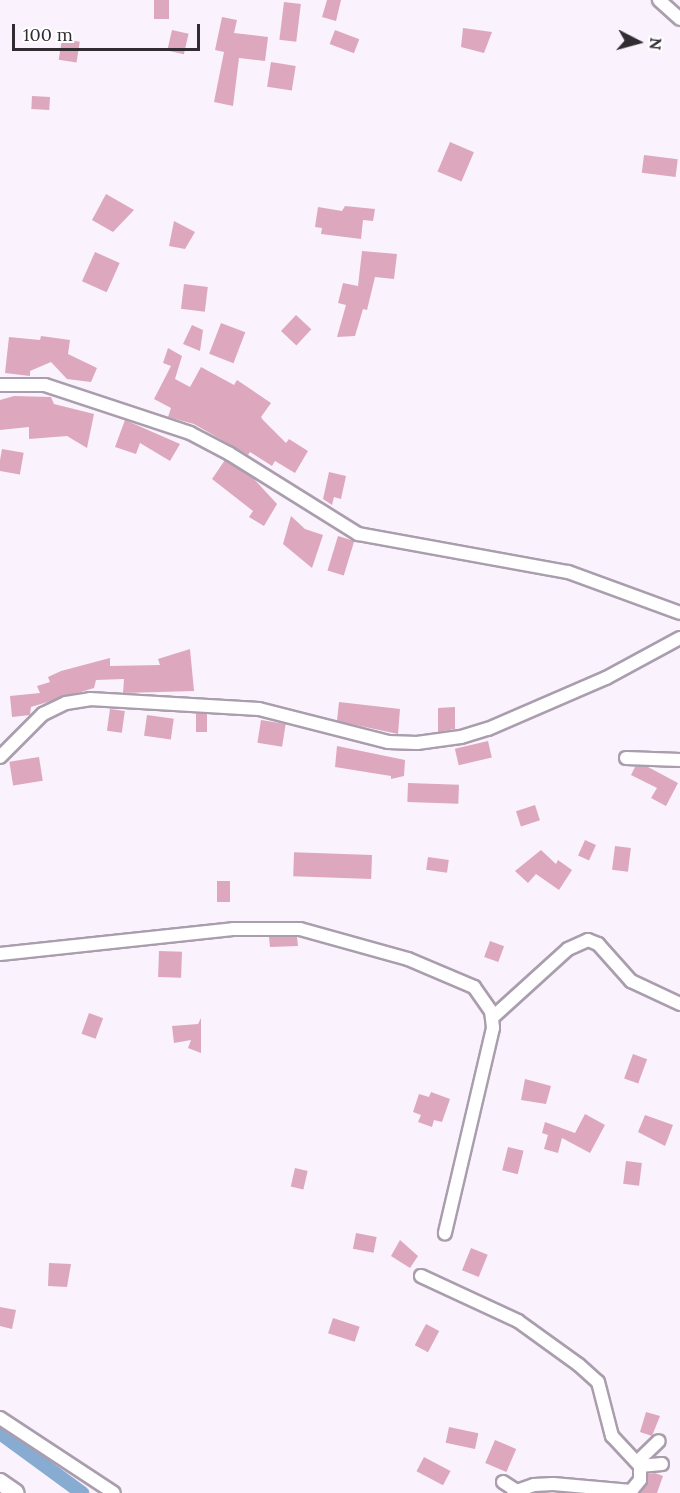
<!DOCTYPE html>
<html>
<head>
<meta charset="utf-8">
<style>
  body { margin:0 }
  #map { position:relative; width:680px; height:1493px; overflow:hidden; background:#faf2fd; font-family:Lora,serif }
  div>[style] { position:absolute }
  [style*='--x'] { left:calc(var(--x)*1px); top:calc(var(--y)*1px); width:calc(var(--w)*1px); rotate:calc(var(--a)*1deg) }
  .canal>* { height:14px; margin:-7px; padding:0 7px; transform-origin:7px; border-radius:7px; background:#88abd2 }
  .building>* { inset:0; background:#dda8be; transform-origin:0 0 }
  .roads { filter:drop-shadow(2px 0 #aa9eae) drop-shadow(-2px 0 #aa9eae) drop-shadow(0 2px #aa9eae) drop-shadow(0 -2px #aa9eae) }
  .minor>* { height:12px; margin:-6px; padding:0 6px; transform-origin:6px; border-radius:6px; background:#fff }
  .secondary>* { height:16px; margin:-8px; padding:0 8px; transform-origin:8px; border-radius:8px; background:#fff }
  span { translate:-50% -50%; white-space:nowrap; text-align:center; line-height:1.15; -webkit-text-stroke:6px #fff; paint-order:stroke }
  .north { position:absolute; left:608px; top:12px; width:60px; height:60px; -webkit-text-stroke:4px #fff; paint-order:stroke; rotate:96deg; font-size:16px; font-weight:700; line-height:24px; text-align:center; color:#312c32 }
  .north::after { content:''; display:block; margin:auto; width:21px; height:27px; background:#312c32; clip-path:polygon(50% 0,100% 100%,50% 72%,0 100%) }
  .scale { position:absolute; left:12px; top:24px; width:188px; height:27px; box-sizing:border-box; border:3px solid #312c32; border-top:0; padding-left:8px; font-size:18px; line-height:21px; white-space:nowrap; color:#312c32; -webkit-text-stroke:4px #fff; paint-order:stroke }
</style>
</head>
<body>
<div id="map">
  <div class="canal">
    <div style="--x:0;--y:1433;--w:102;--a:36.2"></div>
  </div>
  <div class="building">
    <div style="left:154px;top:0;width:15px;height:19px"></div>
    <div style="clip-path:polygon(327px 0,341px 0,336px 21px,322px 17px)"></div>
    <div style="left:284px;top:2px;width:17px;height:38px;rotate:7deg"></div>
    <div style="clip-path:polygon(222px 17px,237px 20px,234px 33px,268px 37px,265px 61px,239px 58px,233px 106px,214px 102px,224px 52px,215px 50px)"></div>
    <div style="clip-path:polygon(463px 28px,492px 32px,484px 53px,461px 47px)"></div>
    <div style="left:172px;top:30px;width:17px;height:21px;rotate:13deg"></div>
    <div style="left:335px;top:30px;width:26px;height:15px;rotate:21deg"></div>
    <div style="left:62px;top:39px;width:18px;height:21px;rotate:9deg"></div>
    <div style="left:271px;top:62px;width:25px;height:25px;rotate:9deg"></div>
    <div style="left:32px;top:96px;width:18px;height:13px;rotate:3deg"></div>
    <div style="left:450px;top:142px;width:26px;height:32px;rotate:23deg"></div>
    <div style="left:644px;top:155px;width:34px;height:18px;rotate:7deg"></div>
    <div style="clip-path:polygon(106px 194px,134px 210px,113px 232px,92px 220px)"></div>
    <div style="clip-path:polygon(345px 206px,375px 209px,373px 221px,363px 220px,361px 239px,321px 234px,322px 228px,315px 227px,318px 207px,342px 211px)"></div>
    <div style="clip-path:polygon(174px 221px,195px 232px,185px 249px,169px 246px)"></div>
    <div style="clip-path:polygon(362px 251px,397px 254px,394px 279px,375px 277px,367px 310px,363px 309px,355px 336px,337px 337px,346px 305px,338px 303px,343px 283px,358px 286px)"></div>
    <div style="left:95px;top:252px;width:27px;height:32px;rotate:24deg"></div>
    <div style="left:184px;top:284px;width:24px;height:25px;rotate:7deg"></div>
    <div style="left:296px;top:315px;width:21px;height:22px;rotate:43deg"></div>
    <div style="left:221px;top:323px;width:26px;height:33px;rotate:21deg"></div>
    <div style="clip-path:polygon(192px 325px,203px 330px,200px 351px,183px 344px)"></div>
    <div style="clip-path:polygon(41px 336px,70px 340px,68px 354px,97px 368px,91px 382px,67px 379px,51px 362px,30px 371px,30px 376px,5px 373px,9px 337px,40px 340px)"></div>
    <div style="clip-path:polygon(168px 348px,182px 356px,175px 379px,190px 387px,201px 367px,234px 385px,237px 380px,271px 403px,261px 417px,263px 420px,286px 443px,289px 439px,308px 451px,295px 473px,275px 461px,272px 466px,250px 452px,248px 455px,194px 424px,168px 417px,171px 408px,154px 399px,171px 366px,163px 363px)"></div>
    <div style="clip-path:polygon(14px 396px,51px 397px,54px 404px,94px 414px,87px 448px,67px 436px,29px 439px,29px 427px,0 430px,0 400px)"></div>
    <div style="clip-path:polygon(125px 420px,180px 444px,170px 461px,140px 443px,136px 454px,115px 447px)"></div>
    <div style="left:2px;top:449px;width:22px;height:22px;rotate:10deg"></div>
    <div style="clip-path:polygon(225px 460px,254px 479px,277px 504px,264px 526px,249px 517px,253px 511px,212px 479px)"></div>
    <div style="clip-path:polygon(329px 472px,346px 476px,341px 499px,334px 497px,332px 505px,323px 499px)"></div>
    <div style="clip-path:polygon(291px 516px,305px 529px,323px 535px,312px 568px,283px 544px)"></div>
    <div style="left:338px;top:536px;width:17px;height:36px;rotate:17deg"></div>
    <div style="clip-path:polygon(190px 649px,194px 691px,123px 693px,124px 679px,96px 680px,94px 688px,31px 707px,30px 715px,12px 717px,10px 696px,40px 693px,37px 686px,50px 682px,48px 677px,61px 671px,110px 658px,110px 666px,160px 665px,158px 659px)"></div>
    <div style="clip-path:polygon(339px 702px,400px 709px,398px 734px,337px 721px)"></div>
    <div style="clip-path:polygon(455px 707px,455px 729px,438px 732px,438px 708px)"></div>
    <div style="left:110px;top:709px;width:15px;height:22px;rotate:8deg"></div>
    <div style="left:196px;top:714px;width:11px;height:18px"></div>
    <div style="left:147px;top:715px;width:27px;height:21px;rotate:8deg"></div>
    <div style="left:261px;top:720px;width:25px;height:23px;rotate:9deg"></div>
    <div style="left:488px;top:741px;width:17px;height:34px;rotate:77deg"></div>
    <div style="clip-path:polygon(337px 746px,405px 760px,404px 776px,391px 779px,391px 776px,335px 767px)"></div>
    <div style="left:39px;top:757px;width:24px;height:30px;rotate:81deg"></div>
    <div style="clip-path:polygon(635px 767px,648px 767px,678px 783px,666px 806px,651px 798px,657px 788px,631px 775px)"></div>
    <div style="left:408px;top:783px;width:51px;height:19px;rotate:2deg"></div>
    <div style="left:535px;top:805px;width:16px;height:20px;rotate:72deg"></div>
    <div style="left:585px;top:840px;width:12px;height:17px;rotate:24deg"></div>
    <div style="left:615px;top:846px;width:16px;height:24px;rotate:7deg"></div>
    <div style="clip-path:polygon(541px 850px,556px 864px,558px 860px,572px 870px,559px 890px,536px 874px,528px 883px,515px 871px)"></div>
    <div style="left:372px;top:855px;width:24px;height:78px;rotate:92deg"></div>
    <div style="left:428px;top:857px;width:21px;height:13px;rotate:8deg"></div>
    <div style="left:217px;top:881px;width:13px;height:21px"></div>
    <div style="clip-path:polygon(269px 937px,297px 937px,298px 946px,270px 947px)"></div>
    <div style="left:490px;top:941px;width:15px;height:17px;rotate:20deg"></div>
    <div style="left:159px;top:951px;width:23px;height:26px;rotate:2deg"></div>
    <div style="left:89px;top:1013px;width:15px;height:22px;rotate:20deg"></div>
    <div style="clip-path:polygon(201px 1018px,201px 1053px,188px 1048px,191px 1040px,174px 1043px,172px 1026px,198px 1024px)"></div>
    <div style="left:633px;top:1054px;width:15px;height:26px;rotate:20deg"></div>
    <div style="clip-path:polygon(525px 1079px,551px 1086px,546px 1104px,521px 1100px)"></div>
    <div style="clip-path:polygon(431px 1092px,450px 1099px,442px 1122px,434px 1120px,432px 1127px,418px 1122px,421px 1115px,413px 1112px,419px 1094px,429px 1097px)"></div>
    <div style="clip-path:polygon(585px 1114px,605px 1125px,590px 1153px,562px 1138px,558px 1153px,544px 1149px,548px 1135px,542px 1133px,545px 1122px,575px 1133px)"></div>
    <div style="clip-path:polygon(645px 1115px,673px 1125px,665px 1146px,638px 1132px)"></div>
    <div style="left:508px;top:1147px;width:16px;height:24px;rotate:14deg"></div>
    <div style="left:626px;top:1161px;width:16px;height:23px;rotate:7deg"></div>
    <div style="left:295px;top:1168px;width:13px;height:19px;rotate:13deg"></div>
    <div style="left:356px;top:1233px;width:21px;height:16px;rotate:11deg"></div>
    <div style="clip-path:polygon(400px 1240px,418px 1256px,410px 1268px,391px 1256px)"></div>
    <div style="left:471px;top:1248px;width:18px;height:24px;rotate:22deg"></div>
    <div style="clip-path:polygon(49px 1263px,71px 1264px,67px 1287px,48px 1286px)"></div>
    <div style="clip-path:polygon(0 1307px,16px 1310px,12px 1329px,0 1326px)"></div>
    <div style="left:333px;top:1318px;width:28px;height:16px;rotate:18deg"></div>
    <div style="left:426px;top:1324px;width:15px;height:24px;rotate:28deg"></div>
    <div style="clip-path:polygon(646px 1412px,660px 1416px,652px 1436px,640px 1432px)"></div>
    <div style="left:449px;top:1427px;width:30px;height:16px;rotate:12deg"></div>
    <div style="left:495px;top:1440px;width:23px;height:25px;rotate:23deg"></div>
    <div style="left:424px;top:1457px;width:30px;height:16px;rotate:28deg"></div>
    <div style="clip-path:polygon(655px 1473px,663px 1476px,657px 1493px,641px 1493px,648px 1474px)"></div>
  </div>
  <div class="roads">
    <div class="minor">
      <div style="--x:659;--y:0;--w:28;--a:42"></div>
      <div style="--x:0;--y:385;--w:45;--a:0"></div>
      <div style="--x:45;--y:385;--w:153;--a:18.3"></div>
      <div style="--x:190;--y:433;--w:45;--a:27.7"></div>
      <div style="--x:230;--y:454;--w:151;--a:32"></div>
      <div style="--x:358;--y:534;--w:213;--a:10.3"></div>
      <div style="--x:568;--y:572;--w:119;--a:20.1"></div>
      <div style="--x:0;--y:757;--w:61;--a:-45"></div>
      <div style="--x:43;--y:714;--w:25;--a:-26"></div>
      <div style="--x:66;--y:703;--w:24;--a:-9"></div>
      <div style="--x:90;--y:699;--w:169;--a:3.4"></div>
      <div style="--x:259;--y:709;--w:133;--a:14.3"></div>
      <div style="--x:388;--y:742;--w:29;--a:2"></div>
      <div style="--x:417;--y:743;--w:44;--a:-7.8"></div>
      <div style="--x:461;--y:737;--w:28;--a:-17"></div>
      <div style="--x:488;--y:729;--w:129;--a:-23.4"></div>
      <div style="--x:606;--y:678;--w:84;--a:-28.4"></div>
      <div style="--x:626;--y:758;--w:54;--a:2.1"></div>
      <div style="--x:0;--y:954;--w:234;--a:-6.1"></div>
      <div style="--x:233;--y:929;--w:67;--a:0"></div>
      <div style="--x:300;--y:929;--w:112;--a:15.5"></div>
      <div style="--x:408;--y:959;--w:72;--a:23"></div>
      <div style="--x:474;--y:987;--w:29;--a:55"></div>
      <div style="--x:491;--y:1011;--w:17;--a:83"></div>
      <div style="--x:493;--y:1028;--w:211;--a:103.2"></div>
      <div style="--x:493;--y:1017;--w:101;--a:-42.2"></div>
      <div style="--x:568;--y:949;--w:22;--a:-24"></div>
      <div style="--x:588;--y:940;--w:11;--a:22"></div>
      <div style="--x:598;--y:944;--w:50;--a:48.3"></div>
      <div style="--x:631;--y:981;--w:54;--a:25.1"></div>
      <div style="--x:421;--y:1276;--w:107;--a:24.9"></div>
      <div style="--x:518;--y:1321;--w:75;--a:35.8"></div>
      <div style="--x:579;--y:1365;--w:25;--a:42"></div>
      <div style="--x:598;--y:1382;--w:56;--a:75.5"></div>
      <div style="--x:612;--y:1436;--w:41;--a:47"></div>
      <div style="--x:640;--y:1466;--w:14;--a:90"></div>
      <div style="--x:640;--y:1480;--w:14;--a:129"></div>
      <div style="--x:631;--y:1491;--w:78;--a:-174.9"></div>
      <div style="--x:553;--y:1484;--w:19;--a:177"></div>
      <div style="--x:534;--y:1485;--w:18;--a:161"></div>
      <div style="--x:517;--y:1491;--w:4;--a:34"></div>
      <div style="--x:0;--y:1418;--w:136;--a:33.3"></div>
      <div style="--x:637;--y:1462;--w:30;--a:-44"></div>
      <div style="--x:640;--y:1466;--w:22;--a:-5"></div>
      <div style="--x:503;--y:1482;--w:17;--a:33"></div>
      <div style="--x:517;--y:1491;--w:4;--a:153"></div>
    </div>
    <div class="secondary">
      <div style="--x:0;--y:1482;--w:19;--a:35"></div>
    </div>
  </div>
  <div class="north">N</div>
  <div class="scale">100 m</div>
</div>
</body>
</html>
